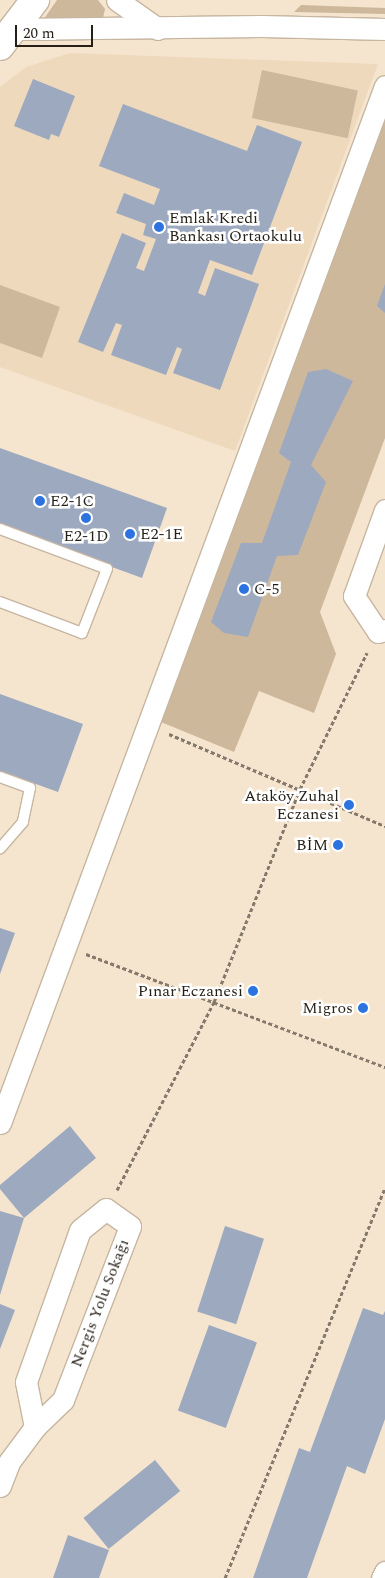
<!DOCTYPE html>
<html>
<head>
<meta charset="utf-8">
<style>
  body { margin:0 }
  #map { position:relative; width:385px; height:1578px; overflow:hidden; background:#f5e5cf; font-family:Spectral,serif }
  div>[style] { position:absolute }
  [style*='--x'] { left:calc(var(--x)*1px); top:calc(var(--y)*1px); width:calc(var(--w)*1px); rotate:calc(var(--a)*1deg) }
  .built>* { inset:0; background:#efd9bd }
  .green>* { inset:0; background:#ceb89c; transform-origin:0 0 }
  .building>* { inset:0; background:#9ca9bf; transform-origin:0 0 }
  .path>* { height:3px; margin-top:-1.5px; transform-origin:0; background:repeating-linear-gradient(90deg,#84796b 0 4px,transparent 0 6.5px) }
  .roads { filter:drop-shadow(1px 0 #c6b6a1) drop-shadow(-1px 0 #c6b6a1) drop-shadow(0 1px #c6b6a1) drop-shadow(0 -1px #c6b6a1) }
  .lane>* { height:10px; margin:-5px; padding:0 5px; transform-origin:5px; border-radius:5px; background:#fff }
  .street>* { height:21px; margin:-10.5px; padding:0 10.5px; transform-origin:10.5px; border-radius:10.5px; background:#fff }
  .secondary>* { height:28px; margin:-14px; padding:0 14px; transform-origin:14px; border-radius:14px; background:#fff }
  .dots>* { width:14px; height:14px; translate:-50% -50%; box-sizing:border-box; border:2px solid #fff; border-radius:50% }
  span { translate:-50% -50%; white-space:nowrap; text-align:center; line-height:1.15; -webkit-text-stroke:5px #fff; paint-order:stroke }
  .poi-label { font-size:16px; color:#251f17 }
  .left { translate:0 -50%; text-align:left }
  .right { translate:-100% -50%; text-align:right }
  .street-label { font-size:16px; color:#251f17 }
  .scale { position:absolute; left:15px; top:25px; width:78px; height:22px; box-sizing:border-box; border:2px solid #251f17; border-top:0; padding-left:6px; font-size:15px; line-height:18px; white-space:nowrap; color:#251f17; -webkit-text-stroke:4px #fff; paint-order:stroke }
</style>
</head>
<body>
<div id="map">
  <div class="built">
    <div style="clip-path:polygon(70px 53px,378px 64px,235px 451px,0 367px,0 87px,26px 67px)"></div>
  </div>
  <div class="green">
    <div style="clip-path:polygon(57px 0,98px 0,105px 9px,103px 18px,41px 23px)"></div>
    <div style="clip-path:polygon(301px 5px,385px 8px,385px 14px,294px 12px)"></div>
    <div style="left:262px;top:70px;width:98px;height:49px;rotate:12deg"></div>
    <div style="clip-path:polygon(385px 110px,385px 438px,320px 612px,336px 654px,314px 713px,259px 691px,234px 752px,156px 720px)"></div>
    <div style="clip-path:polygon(0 285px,60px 307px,42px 358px,0 343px)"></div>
  </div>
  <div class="building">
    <div style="clip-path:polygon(33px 79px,75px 96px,59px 137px,51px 134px,49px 140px,14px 126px)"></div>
    <div style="clip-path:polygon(123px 104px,247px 151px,257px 125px,302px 142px,252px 275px,210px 260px,198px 293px,205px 296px,215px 268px,259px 284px,220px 390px,173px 373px,182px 349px,177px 347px,166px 375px,111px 355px,122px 325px,116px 323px,103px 352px,78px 342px,122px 233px,146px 243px,136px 268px,144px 271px,156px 239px,143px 235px,146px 224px,116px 213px,124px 193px,154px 205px,160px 189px,99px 166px)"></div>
    <div style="clip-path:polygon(385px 284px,385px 313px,377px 306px)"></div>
    <div style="clip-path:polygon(326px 369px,353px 381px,311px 465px,326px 482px,298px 555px,277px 556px,248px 637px,224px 633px,211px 622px,241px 543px,262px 543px,291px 462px,279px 453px,308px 372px)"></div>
    <div style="clip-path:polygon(0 448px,167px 508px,142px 578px,0 526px)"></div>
    <div style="clip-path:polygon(0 694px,83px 724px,58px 792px,0 771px)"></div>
    <div style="clip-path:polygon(0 928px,15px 933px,0 974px)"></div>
    <div style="clip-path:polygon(70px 1126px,96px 1158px,24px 1218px,0 1189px,0 1185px)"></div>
    <div style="clip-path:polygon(0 1211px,24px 1218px,0 1295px)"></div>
    <div style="left:225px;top:1226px;width:41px;height:90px;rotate:18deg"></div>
    <div style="clip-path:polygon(0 1304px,15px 1310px,0 1349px)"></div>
    <div style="clip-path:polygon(363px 1308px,383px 1315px,385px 1311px,385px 1419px,365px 1474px,347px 1466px,307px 1578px,253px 1578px,299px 1448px,310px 1452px)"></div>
    <div style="left:209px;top:1325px;width:51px;height:91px;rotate:20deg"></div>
    <div style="left:155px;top:1460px;width:40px;height:92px;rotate:51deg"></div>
    <div style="clip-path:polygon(68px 1535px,109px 1550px,99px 1578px,53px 1578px)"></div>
  </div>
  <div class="path">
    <div style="--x:169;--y:734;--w:235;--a:23.1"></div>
    <div style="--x:86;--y:954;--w:320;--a:20.7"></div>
    <div style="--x:117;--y:1190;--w:212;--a:-62.7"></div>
    <div style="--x:214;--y:1002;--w:230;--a:-68"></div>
    <div style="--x:300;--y:789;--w:152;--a:-63.8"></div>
    <div style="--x:225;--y:1578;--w:422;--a:-67.7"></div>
  </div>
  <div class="roads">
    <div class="lane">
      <div style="--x:0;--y:529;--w:114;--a:20.5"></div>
      <div style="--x:107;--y:569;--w:69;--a:111.3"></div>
      <div style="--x:82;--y:633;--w:88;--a:-159.3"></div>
      <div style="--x:0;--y:777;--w:32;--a:20"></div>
      <div style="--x:30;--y:788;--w:35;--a:102"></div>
      <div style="--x:23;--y:822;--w:35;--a:131"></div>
    </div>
    <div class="street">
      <div style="--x:117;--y:0;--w:50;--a:35.3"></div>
      <div style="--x:12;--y:29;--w:250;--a:-0.7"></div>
      <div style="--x:262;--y:26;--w:123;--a:1.4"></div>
      <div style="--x:385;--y:510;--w:91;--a:109.8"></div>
      <div style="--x:354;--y:596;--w:43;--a:56.3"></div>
      <div style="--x:378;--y:632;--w:7;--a:-16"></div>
      <div style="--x:0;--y:1123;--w:1106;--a:-69.63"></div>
      <div style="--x:0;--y:1486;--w:26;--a:-69"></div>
      <div style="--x:9;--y:1462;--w:44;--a:-53.4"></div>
      <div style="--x:35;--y:1427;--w:39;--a:-44"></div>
      <div style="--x:63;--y:1400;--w:186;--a:-68.9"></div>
      <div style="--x:130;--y:1226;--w:29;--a:-145"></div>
      <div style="--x:106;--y:1209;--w:33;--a:141"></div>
      <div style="--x:80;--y:1230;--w:161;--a:109.6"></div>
      <div style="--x:26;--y:1382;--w:46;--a:78.7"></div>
      <div style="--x:382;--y:1578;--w:7;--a:-63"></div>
    </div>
    <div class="secondary">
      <div style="--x:0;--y:46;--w:58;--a:-52.7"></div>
    </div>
  </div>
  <div class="dots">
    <div style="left:159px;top:227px;background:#2d73e0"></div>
    <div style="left:40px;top:501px;background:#2d73e0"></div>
    <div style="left:86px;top:518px;background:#2d73e0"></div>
    <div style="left:130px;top:534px;background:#2d73e0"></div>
    <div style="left:244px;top:589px;background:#2d73e0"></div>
    <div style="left:349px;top:805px;background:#2d73e0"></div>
    <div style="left:338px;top:845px;background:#2d73e0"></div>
    <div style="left:253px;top:991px;background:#2d73e0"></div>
    <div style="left:363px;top:1008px;background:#2d73e0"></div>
  </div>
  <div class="poi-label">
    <span class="left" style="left:169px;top:227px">Emlak Kredi<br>Bankası Ortaokulu</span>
    <span class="left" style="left:50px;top:501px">E2-1C</span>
    <span class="left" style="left:140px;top:534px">E2-1E</span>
    <span style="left:86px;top:536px">E2-1D</span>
    <span class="left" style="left:254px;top:589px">C-5</span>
    <span class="right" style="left:339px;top:805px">Ataköy Zuhal<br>Eczanesi</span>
    <span class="right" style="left:328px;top:845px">BİM</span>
    <span class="right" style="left:243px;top:991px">Pınar Eczanesi</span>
    <span class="right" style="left:353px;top:1008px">Migros</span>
  </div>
  <div class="street-label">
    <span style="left:100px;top:1303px;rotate:-69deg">Nergis Yolu Sokağı</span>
  </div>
  <div class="scale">20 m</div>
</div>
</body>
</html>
